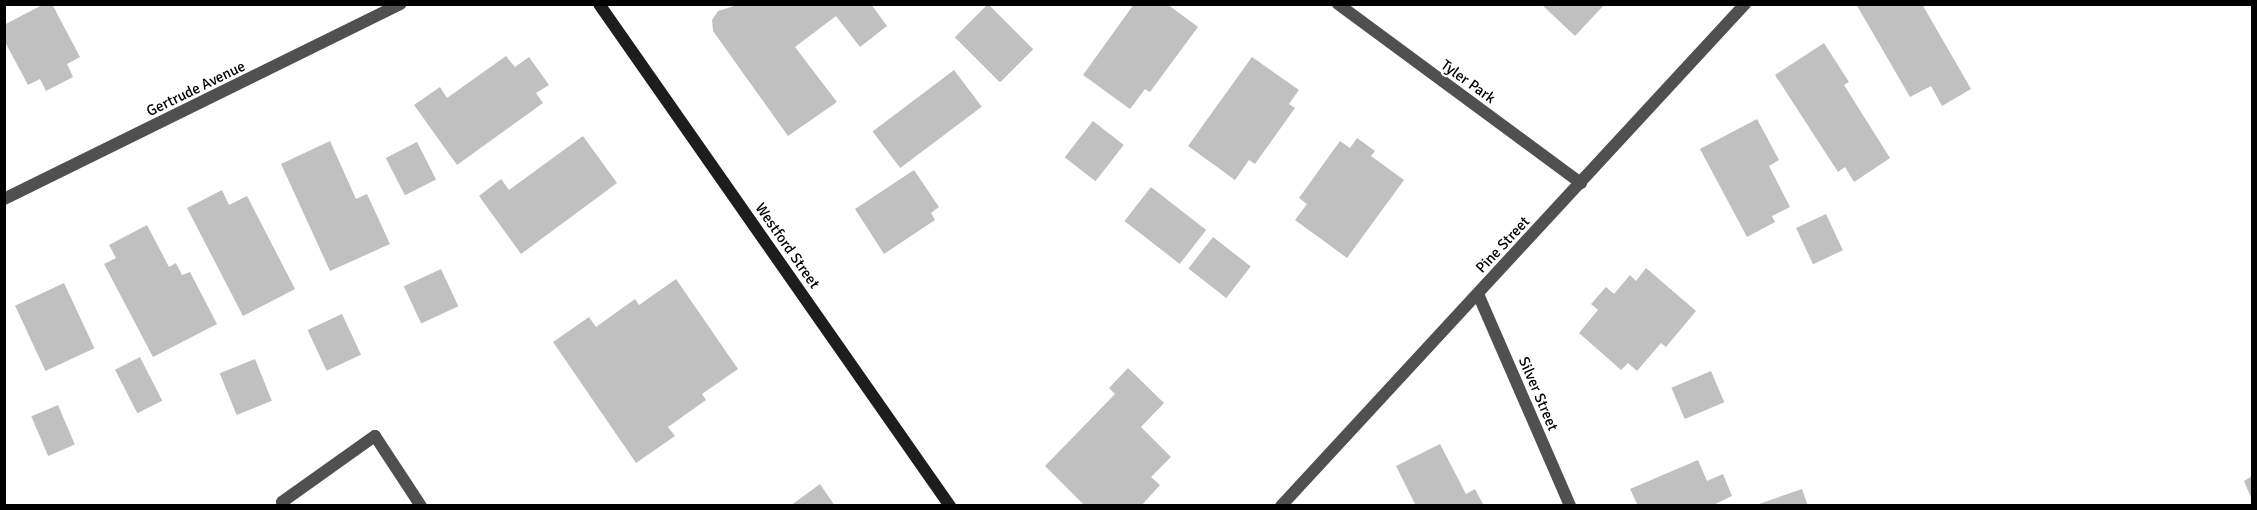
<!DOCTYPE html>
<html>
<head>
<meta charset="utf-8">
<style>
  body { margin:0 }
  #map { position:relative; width:2257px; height:510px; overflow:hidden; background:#fff; font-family:Signika,sans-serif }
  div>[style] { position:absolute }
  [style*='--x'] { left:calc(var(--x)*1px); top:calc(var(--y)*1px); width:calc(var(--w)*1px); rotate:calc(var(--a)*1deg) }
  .building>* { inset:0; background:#c0c0c0; transform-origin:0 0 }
  .service>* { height:12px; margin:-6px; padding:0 6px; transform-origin:6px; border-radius:6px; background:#505050 }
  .minor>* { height:12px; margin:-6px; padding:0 6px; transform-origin:6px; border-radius:6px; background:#505050 }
  .tertiary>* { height:12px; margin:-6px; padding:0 6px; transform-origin:6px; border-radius:6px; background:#505050 }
  .secondary>* { height:12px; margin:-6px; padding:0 6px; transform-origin:6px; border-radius:6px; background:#1d1d1d }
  span { translate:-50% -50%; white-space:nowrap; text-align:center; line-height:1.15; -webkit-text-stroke:4.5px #fff; paint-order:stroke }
  .street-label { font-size:15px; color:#000 }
  .frame { position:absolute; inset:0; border:6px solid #000; pointer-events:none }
</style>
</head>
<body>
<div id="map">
  <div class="building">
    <div style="clip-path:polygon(44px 4px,52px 4px,80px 57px,67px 64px,73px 77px,46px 91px,40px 79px,28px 85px,4px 40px,4px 25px)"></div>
    <div style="clip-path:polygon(741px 4px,871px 4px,887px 26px,860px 47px,836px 16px,795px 47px,837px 102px,788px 136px,713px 31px,712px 20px,718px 11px)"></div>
    <div style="left:988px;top:4px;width:64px;height:47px;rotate:45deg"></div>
    <div style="clip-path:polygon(1134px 4px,1167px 4px,1198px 27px,1150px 92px,1145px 89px,1130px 109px,1083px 75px)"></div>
    <div style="clip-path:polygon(1541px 4px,1605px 4px,1575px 36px)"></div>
    <div style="clip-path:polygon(1856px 4px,1922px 4px,1971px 89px,1942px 106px,1931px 86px,1910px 97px)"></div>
    <div style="clip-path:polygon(1824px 43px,1849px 82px,1844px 85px,1890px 158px,1854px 182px,1845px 167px,1838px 172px,1775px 75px)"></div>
    <div style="clip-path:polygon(506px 56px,515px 67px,529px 57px,549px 85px,536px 93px,543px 103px,457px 165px,414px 105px,440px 87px,447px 98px)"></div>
    <div style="clip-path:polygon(1252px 57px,1299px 90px,1289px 104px,1295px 108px,1255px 164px,1249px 160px,1235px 180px,1188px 146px)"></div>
    <div style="left:954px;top:70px;width:46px;height:102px;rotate:53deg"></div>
    <div style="clip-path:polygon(1757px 119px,1779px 160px,1769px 166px,1790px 207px,1772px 216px,1775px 222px,1747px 237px,1700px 149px)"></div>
    <div style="left:1093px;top:121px;width:39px;height:46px;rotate:38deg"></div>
    <div style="clip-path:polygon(583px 136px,617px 183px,521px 254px,479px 196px,501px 179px,509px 190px)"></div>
    <div style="clip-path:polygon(1357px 138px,1375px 151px,1371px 156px,1404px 180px,1347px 258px,1295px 220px,1307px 204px,1299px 198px,1340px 141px,1350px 148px)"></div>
    <div style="clip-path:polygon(330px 141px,356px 199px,367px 194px,390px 244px,330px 271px,281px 164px)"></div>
    <div style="left:417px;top:142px;width:42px;height:35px;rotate:63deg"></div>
    <div style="clip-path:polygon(914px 170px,939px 207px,931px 213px,935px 220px,884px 254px,855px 209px)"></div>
    <div style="left:1151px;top:187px;width:70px;height:43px;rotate:38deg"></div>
    <div style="clip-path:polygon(222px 190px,229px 205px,247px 196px,295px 289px,243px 316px,187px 208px)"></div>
    <div style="left:1826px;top:214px;width:40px;height:33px;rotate:65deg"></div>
    <div style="clip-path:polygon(147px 225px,169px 267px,176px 263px,182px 275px,190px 272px,217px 324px,153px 357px,104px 264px,116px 258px,109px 245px)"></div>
    <div style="left:1213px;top:237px;width:48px;height:40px;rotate:38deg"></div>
    <div style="clip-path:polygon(1646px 268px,1696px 311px,1666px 347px,1661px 343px,1637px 371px,1628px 363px,1621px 370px,1579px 333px,1598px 310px,1591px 304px,1606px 287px,1614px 294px,1630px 275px,1636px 281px)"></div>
    <div style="left:441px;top:269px;width:41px;height:41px;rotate:65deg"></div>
    <div style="clip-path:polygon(676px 279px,738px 369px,702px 394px,706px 400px,668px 427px,675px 436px,636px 463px,553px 342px,589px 317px,596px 327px,635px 299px,639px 305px)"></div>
    <div style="left:64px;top:283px;width:72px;height:54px;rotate:65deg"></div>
    <div style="left:342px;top:314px;width:45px;height:38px;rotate:65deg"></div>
    <div style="left:140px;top:357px;width:49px;height:28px;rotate:63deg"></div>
    <div style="left:255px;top:359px;width:45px;height:38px;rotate:68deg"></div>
    <div style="clip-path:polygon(1128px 368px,1164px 403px,1141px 427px,1171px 457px,1151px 477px,1160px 485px,1141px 506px,1085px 506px,1045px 466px,1115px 394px,1109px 388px)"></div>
    <div style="left:1711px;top:371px;width:34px;height:43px;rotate:67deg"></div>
    <div style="left:58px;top:405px;width:43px;height:29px;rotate:67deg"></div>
    <div style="clip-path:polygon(1440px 444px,1466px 494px,1475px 489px,1484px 506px,1416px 506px,1396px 466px)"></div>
    <div style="clip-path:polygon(1698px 460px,1707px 481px,1723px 474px,1732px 496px,1711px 506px,1638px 506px,1630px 489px)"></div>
    <div style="clip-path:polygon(2252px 476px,2252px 500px,2244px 481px)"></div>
    <div style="clip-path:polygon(820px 484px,835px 506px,790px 506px)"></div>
    <div style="clip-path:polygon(1802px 489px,1808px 506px,1756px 506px,1756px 505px)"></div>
  </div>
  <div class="service">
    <div style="--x:284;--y:506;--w:4;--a:-117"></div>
    <div style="--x:282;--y:502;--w:114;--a:-35.4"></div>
    <div style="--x:375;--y:436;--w:84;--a:56.7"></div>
  </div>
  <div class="minor">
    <div style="--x:1338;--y:4;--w:302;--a:36.4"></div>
    <div style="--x:4;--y:199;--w:442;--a:-26.2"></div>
    <div style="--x:1478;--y:294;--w:231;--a:66.5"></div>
  </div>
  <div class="tertiary">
    <div style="--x:1281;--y:506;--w:684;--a:-47.25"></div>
  </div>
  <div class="secondary">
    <div style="--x:599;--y:4;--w:613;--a:55.04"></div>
  </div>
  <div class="street-label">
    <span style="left:1468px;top:82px;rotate:36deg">Tyler Park</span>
    <span style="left:196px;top:89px;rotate:-26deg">Gertrude Avenue</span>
    <span style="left:1503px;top:245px;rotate:-47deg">Pine Street</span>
    <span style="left:787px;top:246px;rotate:55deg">Westford Street</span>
    <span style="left:1538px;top:394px;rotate:67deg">Silver Street</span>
  </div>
  <div class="frame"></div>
</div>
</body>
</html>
